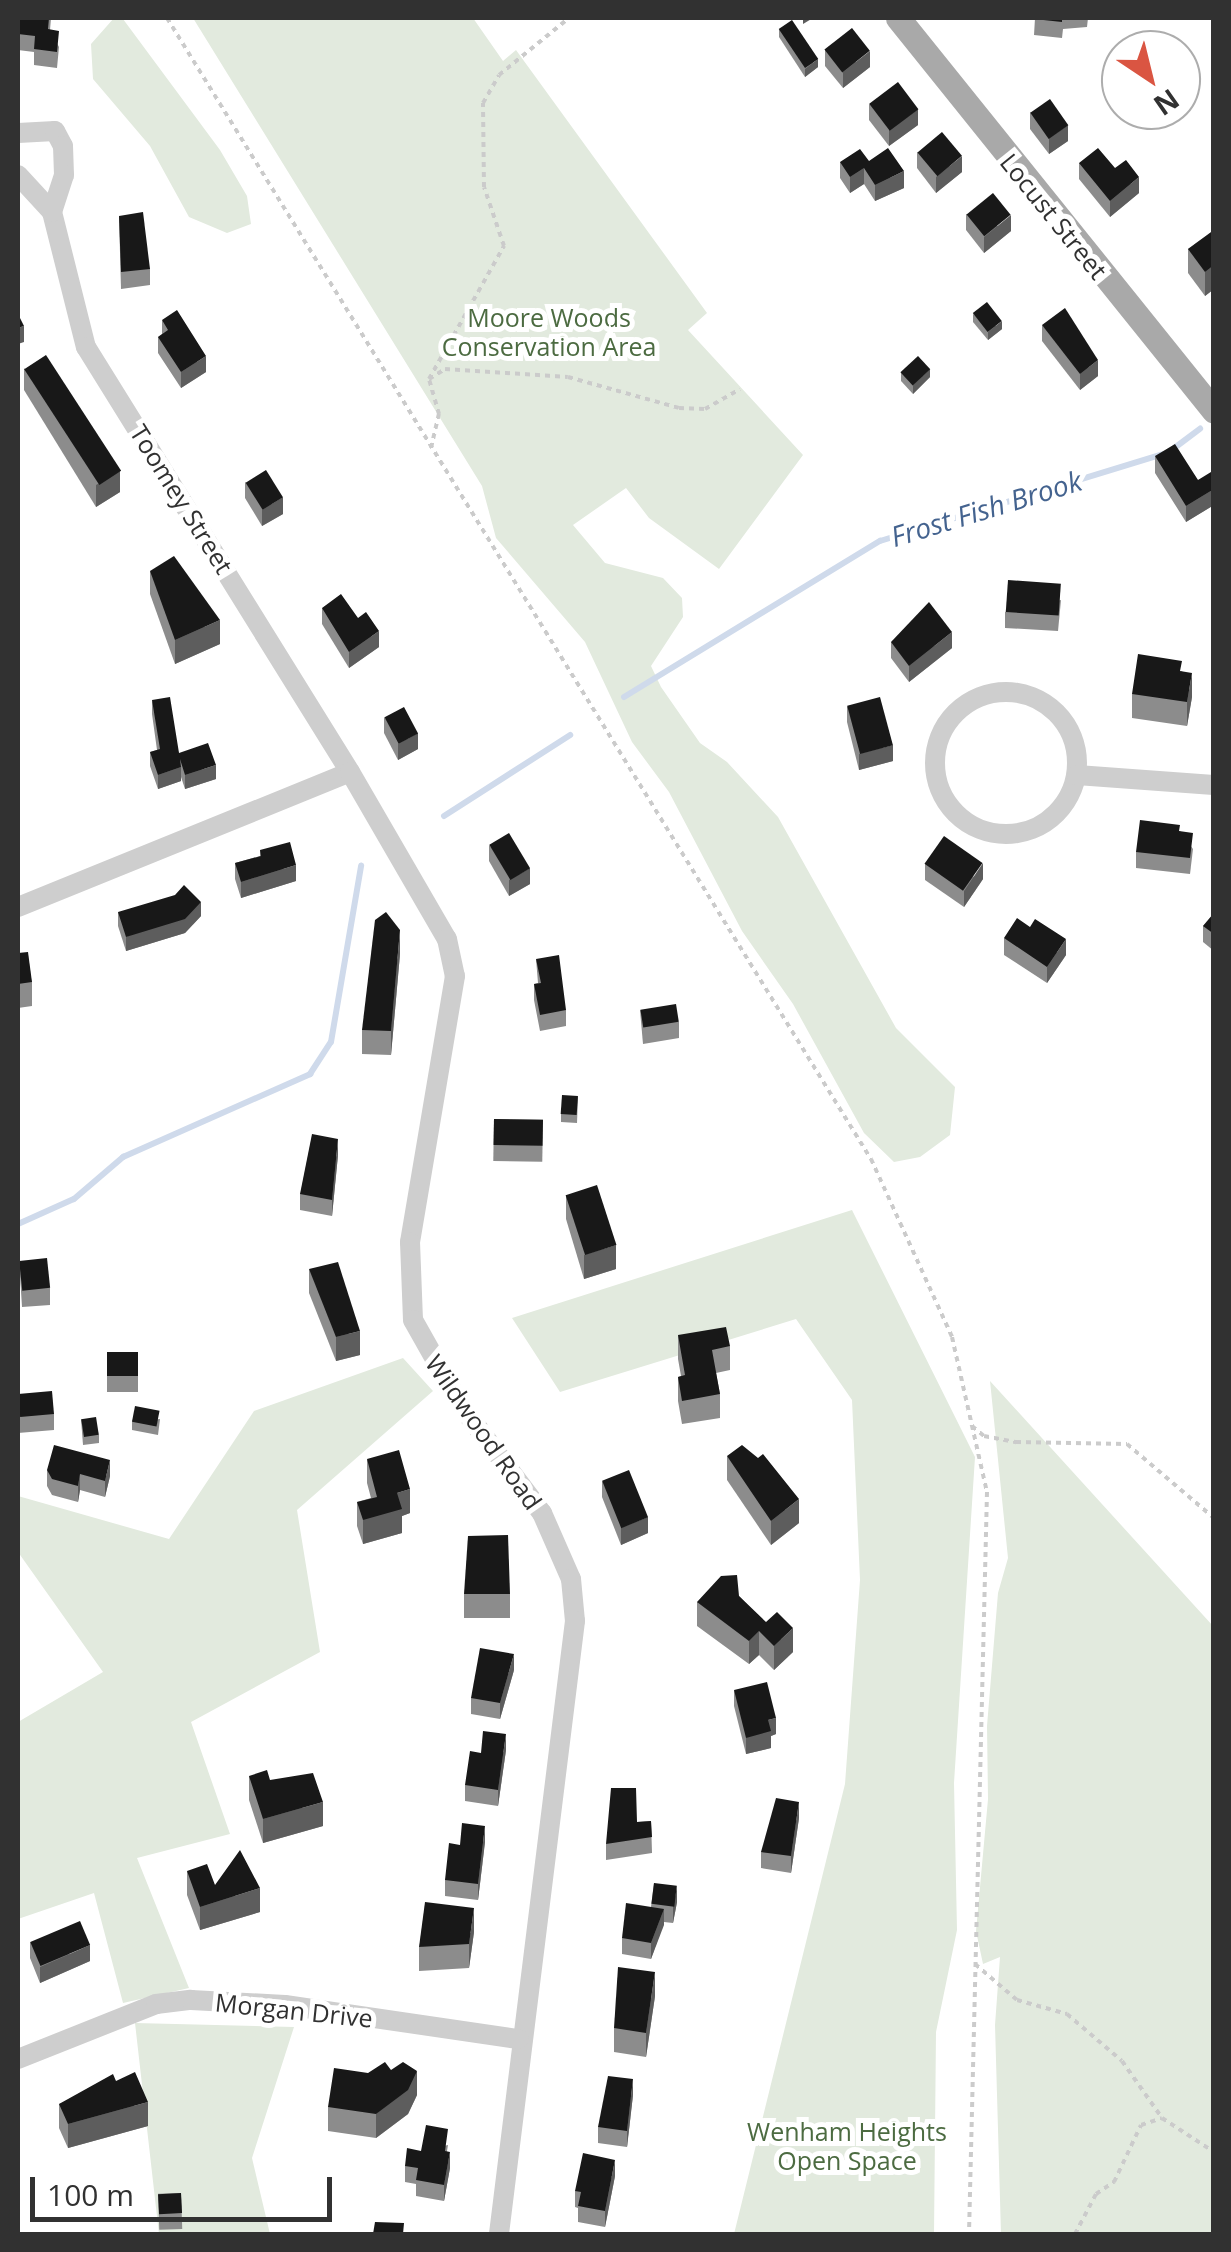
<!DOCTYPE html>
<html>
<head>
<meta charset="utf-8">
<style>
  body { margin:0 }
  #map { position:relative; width:1231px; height:2252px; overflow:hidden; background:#fff; font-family:"Open Sans",sans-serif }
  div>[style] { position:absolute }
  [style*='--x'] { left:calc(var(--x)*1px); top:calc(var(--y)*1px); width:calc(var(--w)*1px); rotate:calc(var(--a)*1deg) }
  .green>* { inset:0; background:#e2eade }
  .stream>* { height:6px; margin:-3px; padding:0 3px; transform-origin:3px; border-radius:3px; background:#cfdaeb }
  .path>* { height:4px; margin-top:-2px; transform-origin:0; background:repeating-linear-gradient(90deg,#cbcbcb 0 5px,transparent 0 10px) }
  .minor>* { height:20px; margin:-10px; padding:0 10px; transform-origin:10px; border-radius:10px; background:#cecece }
  .minor>.ring { margin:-10px; padding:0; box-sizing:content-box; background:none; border:20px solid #cecece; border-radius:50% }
  .major>* { height:25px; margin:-12.5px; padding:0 12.5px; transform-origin:12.5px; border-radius:12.5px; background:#a9a9a9 }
  .wall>* { inset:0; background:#8c8c8c; transform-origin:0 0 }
  .shaded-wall>* { inset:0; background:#5d5d5d }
  .building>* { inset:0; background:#181818; transform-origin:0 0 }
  span { translate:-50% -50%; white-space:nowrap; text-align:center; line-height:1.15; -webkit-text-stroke:10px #fff; paint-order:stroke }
  .street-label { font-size:25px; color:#313131 }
  .park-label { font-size:25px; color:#4c6b41 }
  .water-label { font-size:28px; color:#44638f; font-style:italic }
  .frame { position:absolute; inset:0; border:20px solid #313131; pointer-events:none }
  .north { position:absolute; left:1101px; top:30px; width:100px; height:100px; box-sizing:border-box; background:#fff; border:2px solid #adadad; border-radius:50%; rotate:145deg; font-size:28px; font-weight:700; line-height:40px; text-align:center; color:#313131 }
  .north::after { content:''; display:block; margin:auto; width:35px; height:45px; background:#da5542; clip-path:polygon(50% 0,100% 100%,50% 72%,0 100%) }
  .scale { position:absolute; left:30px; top:2177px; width:302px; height:45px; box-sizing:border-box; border:5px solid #313131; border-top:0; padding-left:12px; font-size:30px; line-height:35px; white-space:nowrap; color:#313131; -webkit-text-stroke:8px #fff; paint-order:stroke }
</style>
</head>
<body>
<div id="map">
  <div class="green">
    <div style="clip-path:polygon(114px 18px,123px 19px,220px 150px,247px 196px,251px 224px,227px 233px,189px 217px,150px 146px,93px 79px,91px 44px)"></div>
    <div style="clip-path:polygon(193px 18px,473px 18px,503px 61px,516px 50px,707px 313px,688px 330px,803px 455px,719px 569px,649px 518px,626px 488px,573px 525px,605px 563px,663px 578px,682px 598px,683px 617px,651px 666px,661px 687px,700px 743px,727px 762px,778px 817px,896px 1028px,955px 1087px,950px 1135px,920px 1157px,894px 1162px,864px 1133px,793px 1004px,742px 931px,669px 792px,632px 742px,585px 642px,496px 538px,482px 486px)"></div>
    <div style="clip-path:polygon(852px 1210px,975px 1457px,954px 1783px,957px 1930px,936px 2032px,934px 2234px,734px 2234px,845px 1784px,860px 1580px,852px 1400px,796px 1319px,560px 1392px,512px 1318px)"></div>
    <div style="clip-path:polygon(403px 1358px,433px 1391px,297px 1510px,320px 1652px,191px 1722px,230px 1834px,137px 1858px,189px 1988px,123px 2003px,94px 1893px,18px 1919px,18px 1722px,103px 1672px,18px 1552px,18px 1496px,169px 1539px,254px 1411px)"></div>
    <div style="clip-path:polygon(990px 1381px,1213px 1626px,1213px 2234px,1001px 2234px,995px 2025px,1000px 1957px,983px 1964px,976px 1931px,988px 1799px,987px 1726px,998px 1593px,1008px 1558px)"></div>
    <div style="clip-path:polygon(135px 2023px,294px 2027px,252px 2158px,270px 2234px,159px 2234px)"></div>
  </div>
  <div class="stream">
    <div style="--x:1173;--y:449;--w:34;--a:-37"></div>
    <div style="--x:624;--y:697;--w:300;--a:-31.4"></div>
    <div style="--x:880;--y:541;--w:295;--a:-17.1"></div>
    <div style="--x:444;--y:816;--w:150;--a:-32.7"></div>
    <div style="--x:18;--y:1224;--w:61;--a:-24.1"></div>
    <div style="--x:74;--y:1199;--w:65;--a:-40.6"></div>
    <div style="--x:123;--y:1157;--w:205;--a:-23.9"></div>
    <div style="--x:310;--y:1074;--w:38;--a:-57"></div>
    <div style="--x:331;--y:1042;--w:179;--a:-80.3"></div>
  </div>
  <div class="path">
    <div style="--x:167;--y:18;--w:1341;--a:58.33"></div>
    <div style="--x:871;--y:1159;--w:196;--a:65.5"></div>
    <div style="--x:952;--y:1337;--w:159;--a:77.3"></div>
    <div style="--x:987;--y:1492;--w:742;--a:91.39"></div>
    <div style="--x:429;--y:379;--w:19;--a:-32"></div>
    <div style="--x:445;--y:369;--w:123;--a:3.7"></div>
    <div style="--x:568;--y:377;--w:115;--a:15.6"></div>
    <div style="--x:679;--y:408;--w:26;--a:2"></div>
    <div style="--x:705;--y:409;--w:40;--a:-29.7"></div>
    <div style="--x:431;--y:448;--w:35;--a:-77"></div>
    <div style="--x:439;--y:414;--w:36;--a:-106"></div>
    <div style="--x:429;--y:379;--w:153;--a:-60.6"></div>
    <div style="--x:504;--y:246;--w:62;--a:-108.7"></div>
    <div style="--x:484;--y:187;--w:84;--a:-90.7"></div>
    <div style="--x:483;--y:103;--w:32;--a:-60"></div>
    <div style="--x:499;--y:75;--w:90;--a:-39.2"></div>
    <div style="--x:972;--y:1426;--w:16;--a:40"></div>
    <div style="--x:984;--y:1436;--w:33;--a:11"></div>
    <div style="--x:1016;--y:1442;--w:111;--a:1"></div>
    <div style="--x:1127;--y:1444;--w:114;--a:40.4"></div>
    <div style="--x:975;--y:1964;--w:55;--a:40.6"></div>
    <div style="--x:1017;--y:2000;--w:52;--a:15.6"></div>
    <div style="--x:1067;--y:2014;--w:72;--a:40.5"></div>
    <div style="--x:1122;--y:2061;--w:70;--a:54.9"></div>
    <div style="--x:1075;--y:2234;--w:45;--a:-62.3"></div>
    <div style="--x:1096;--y:2194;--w:22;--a:-34"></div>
    <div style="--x:1114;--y:2182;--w:63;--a:-64.7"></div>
    <div style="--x:1141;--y:2125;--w:22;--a:-18"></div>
    <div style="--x:1162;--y:2118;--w:62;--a:33.2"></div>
  </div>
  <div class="minor">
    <div style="--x:18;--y:133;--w:37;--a:-3"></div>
    <div style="--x:55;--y:131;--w:17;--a:62"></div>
    <div style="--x:63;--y:146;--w:29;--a:88"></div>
    <div style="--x:64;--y:175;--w:39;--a:108"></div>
    <div style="--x:52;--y:212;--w:139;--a:75.9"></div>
    <div style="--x:86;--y:347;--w:500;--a:58.15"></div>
    <div style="--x:18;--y:175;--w:50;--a:47.4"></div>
    <div class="ring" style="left:935px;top:692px;width:122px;height:122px"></div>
    <div style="--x:1077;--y:775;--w:137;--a:4.2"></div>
    <div style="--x:18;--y:907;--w:358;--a:-22.1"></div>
    <div style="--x:350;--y:772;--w:193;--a:59.9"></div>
    <div style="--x:447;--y:939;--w:38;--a:78"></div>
    <div style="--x:455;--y:976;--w:270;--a:99.6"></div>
    <div style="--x:410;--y:1242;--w:78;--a:87.8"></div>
    <div style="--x:413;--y:1320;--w:100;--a:60.6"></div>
    <div style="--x:462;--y:1407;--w:133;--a:53"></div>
    <div style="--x:542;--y:1513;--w:72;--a:66.3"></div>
    <div style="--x:571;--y:1579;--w:42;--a:84.6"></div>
    <div style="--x:575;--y:1621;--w:618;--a:97.07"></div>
    <div style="--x:18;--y:2059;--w:149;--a:-21.7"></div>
    <div style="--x:156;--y:2004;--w:35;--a:-7"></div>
    <div style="--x:191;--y:2000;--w:94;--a:3"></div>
    <div style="--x:285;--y:2005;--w:236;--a:8.3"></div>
  </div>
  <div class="major">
    <div style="--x:898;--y:18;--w:504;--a:51.2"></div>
  </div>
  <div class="wall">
    <div style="clip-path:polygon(18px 18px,51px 18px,50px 30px,59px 47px,57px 68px,34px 65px,34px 52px,18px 50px)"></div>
    <div style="clip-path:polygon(1035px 18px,1088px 18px,1087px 27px,1063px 29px,1062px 38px,1034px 35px)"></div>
    <div style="clip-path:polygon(779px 29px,818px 67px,805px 77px,779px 37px)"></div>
    <div style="clip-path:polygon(825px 50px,870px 67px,843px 88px,825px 66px)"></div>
    <div style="clip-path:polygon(869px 104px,918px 125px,889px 146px,869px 120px)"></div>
    <div style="clip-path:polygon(1030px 112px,1068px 141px,1049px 154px,1030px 129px)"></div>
    <div style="clip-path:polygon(917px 152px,962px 172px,936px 193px,917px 168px)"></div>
    <div style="clip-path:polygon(869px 161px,904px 188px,875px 201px,864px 184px,850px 193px,840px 178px,840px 162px)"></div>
    <div style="clip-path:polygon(1079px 163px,1115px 168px,1139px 193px,1110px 217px,1079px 179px)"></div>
    <div style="clip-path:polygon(966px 214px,1011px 231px,984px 253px,966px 230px)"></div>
    <div style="clip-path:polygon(119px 216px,150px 269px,150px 285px,121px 289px)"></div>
    <div style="clip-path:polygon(1214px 230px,1214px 289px,1205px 296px,1188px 273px,1188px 249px)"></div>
    <div style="clip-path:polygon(973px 314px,1002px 329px,988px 340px,973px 322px)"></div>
    <div style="clip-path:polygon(162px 320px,206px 372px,181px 388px,158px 353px,158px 337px,162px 334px)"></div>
    <div style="clip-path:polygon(1042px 325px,1098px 376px,1080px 390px,1042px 341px)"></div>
    <div style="clip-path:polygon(24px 368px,120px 492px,96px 507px,24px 390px)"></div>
    <div style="clip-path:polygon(901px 373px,930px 377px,913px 394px,901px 381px)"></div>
    <div style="clip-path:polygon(1155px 456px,1198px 480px,1214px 475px,1214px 505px,1186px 522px,1155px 473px)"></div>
    <div style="clip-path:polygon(245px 482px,283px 514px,262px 526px,245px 498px)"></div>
    <div style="clip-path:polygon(150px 571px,220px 644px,175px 664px,150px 594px)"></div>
    <div style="clip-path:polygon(1061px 600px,1058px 631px,1005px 628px,1005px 612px)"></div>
    <div style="clip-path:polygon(322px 608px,358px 618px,379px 647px,349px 668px,322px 624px)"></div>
    <div style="clip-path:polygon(891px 642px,952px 648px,909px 682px,891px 658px)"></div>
    <div style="clip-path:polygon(1182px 671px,1192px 697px,1187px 726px,1132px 718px,1132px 694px)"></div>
    <div style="clip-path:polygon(152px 700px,179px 753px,216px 779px,185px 789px,181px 777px,181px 781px,158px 789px,150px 766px,150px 752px,157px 750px,152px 714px)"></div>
    <div style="clip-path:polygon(847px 706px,893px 761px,859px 770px,847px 722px)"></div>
    <div style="clip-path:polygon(384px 717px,418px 749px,398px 760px,384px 733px)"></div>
    <div style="clip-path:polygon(1180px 831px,1193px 849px,1190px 874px,1136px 868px,1136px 852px)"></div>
    <div style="clip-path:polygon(489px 845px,530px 884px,509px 896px,489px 861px)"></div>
    <div style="clip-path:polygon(260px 850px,296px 881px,241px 898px,235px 879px,235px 863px,260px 856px)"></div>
    <div style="clip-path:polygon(925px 864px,983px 879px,964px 907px,925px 880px)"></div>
    <div style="clip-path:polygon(118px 912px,201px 916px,185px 933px,126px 951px,118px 926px)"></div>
    <div style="clip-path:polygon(1214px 913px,1214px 951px,1203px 942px,1203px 926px)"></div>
    <div style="clip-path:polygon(1004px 938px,1066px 955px,1047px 983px,1004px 955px)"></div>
    <div style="clip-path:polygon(18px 953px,32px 982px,32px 1006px,18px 1008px)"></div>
    <div style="clip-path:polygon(400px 954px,391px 1055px,362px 1054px,362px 1030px)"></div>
    <div style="clip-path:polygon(536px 959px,566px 1010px,566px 1026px,540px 1031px,534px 1000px,534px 984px,538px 983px)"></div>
    <div style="clip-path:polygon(640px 1010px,679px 1022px,679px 1038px,643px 1044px)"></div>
    <div style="clip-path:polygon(578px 1096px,577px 1123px,561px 1122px,561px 1114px)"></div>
    <div style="left:494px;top:1119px;width:49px;height:42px;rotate:1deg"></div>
    <div style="clip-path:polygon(338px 1155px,332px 1216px,300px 1210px,300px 1194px)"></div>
    <div style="clip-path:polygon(566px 1195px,616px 1269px,584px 1279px,566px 1219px)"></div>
    <div style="clip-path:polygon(19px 1260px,50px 1288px,50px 1305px,22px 1307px)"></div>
    <div style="clip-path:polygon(309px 1269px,360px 1355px,336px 1361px,309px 1293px)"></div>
    <div style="clip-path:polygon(678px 1335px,730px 1346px,730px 1370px,716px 1373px,720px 1394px,720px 1418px,682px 1424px,678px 1401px,678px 1377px,681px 1376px,678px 1359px)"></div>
    <div style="left:107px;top:1352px;width:31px;height:40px"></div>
    <div style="clip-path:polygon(18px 1393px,54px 1414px,54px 1430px,18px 1433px)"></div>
    <div style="clip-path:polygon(81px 1419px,99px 1435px,99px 1443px,83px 1445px)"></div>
    <div style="clip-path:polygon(160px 1419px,158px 1435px,132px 1430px,132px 1422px)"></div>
    <div style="clip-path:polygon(727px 1456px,799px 1523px,771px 1545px,727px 1480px)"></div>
    <div style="clip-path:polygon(367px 1459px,410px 1513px,402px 1516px,402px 1533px,363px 1544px,357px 1526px,357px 1502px,371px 1498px,367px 1483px)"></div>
    <div style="clip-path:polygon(47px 1470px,110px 1476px,105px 1497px,80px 1490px,78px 1502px,52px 1495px,47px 1486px)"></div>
    <div style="clip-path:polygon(602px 1481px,648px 1533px,621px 1545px,602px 1497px)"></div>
    <div style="left:464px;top:1594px;width:46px;height:24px"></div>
    <div style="clip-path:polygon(739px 1596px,793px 1652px,774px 1670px,759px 1655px,749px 1664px,697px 1626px,697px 1602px)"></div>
    <div style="clip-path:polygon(514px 1670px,500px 1719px,471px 1714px,471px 1698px)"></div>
    <div style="clip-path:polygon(734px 1690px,776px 1734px,771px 1736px,771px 1748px,746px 1754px,734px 1706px)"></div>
    <div style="clip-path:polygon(506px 1750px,498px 1806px,465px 1801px,465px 1785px)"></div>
    <div style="clip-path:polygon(249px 1776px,270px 1780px,323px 1826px,263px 1843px,249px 1800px)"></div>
    <div style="clip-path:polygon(799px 1818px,791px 1873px,761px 1868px,761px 1852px)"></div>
    <div style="clip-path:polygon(651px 1821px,652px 1853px,606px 1860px,606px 1844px,637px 1822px)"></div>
    <div style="clip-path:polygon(485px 1842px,478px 1900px,445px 1896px,445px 1880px,460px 1845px)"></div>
    <div style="clip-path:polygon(187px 1871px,215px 1885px,260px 1912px,200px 1930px,187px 1895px)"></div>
    <div style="clip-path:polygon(654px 1883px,677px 1902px,673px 1923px,664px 1922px,651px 1959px,622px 1954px,622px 1938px,651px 1907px)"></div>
    <div style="clip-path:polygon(474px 1932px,469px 1968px,419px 1971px,419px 1947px)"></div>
    <div style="clip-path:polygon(30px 1942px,90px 1961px,40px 1983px,30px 1958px)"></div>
    <div style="clip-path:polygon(655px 1996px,646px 2057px,614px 2052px,614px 2028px)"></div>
    <div style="clip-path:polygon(368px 2073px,417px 2095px,408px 2114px,376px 2138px,328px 2131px,328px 2107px)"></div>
    <div style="clip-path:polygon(116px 2081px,148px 2126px,68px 2148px,59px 2128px,59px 2104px)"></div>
    <div style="clip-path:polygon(633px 2095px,627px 2147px,598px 2143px,598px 2127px)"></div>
    <div style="clip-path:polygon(448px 2145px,447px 2151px,450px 2168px,444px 2201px,416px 2196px,416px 2184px,405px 2182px,405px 2166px,421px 2151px)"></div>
    <div style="clip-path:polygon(615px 2176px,605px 2227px,578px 2222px,578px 2208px,575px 2207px,575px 2191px)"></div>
    <div style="left:181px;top:2193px;width:36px;height:23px;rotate:88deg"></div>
  </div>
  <div class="shaded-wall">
    <div style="clip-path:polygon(803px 18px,813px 18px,803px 24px)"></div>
    <div style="clip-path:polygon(870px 51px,870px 67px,843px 88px,843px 72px)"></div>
    <div style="clip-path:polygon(818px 59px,818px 67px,805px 77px,805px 69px)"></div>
    <div style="clip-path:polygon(918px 109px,918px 125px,889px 146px,889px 130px)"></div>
    <div style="clip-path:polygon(1068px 125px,1068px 141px,1049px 154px,1049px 138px)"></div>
    <div style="clip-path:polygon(962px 156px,962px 172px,936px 193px,936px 177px)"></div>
    <div style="clip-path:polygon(864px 168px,864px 184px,850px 193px,850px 177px)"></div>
    <div style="clip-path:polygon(904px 171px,904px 188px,875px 201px,875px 185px)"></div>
    <div style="clip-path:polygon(1139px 177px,1139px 193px,1110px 217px,1110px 201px)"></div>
    <div style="clip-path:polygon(1011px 215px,1011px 231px,984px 253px,984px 237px)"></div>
    <div style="clip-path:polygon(1214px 265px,1214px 289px,1205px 296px,1205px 272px)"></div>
    <div style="clip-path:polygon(1002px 321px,1002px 329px,988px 340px,988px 332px)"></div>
    <div style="clip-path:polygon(24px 326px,24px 342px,18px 344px,18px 328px)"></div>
    <div style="clip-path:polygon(206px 356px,206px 372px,181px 388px,181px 372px)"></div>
    <div style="clip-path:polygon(1098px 360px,1098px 376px,1080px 390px,1080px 374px)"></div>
    <div style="clip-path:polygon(930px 369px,930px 377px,913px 394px,913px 385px)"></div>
    <div style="clip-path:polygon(120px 471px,120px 492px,96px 507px,96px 485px)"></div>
    <div style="clip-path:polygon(1214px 489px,1214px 505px,1186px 522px,1186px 506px)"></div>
    <div style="clip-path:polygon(283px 497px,283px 514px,262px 526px,262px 510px)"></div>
    <div style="clip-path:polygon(220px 620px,220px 644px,175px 664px,175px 640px)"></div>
    <div style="clip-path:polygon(379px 631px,379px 647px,349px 668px,349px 652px)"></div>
    <div style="clip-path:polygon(952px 632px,952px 648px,909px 682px,909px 666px)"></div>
    <div style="clip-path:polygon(1192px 673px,1192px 697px,1187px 726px,1187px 702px)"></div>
    <div style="clip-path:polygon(418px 733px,418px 749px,398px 760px,398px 744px)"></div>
    <div style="clip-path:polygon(893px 745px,893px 761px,859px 770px,859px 754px)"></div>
    <div style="clip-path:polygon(216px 765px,216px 779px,185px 789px,185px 775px)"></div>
    <div style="clip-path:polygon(181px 767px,181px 781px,158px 789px,158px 775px)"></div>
    <div style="clip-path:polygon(983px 863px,983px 879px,964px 907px,964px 891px)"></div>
    <div style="clip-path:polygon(296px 865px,296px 881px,241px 898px,241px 882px)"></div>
    <div style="clip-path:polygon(530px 868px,530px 884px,509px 896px,509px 880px)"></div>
    <div style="clip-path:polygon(201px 902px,201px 916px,185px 933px,126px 951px,126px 937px)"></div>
    <div style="clip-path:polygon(400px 930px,400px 954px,391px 1055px,391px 1031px)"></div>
    <div style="clip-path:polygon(1066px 939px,1066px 955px,1047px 983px,1047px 967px)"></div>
    <div style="clip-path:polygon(338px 1139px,338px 1155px,332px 1216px,332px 1200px)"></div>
    <div style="clip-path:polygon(616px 1245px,616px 1269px,584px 1279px,584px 1255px)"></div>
    <div style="clip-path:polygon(360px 1331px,360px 1355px,336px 1361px,336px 1337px)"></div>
    <div style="clip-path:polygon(110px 1460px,110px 1476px,105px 1497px,105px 1481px)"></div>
    <div style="clip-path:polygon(80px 1474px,80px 1490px,78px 1502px,78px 1486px)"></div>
    <div style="clip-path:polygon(410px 1489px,410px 1513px,402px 1516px,402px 1533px,363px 1544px,363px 1520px,397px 1493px)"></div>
    <div style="clip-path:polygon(799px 1499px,799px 1523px,771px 1545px,771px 1521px)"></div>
    <div style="clip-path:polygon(648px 1517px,648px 1533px,621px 1545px,621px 1528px)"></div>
    <div style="clip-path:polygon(793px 1628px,793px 1652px,774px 1670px,774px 1646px)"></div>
    <div style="clip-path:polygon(759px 1631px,759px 1655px,749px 1664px,749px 1641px)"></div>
    <div style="clip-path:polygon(514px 1654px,514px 1670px,500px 1719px,500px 1703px)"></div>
    <div style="clip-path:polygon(776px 1718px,776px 1734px,771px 1736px,771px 1748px,746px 1754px,746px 1738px,768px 1720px)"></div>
    <div style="clip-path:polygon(506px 1734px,506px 1750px,498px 1806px,498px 1790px)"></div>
    <div style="clip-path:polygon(323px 1802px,323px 1826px,263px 1843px,263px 1819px)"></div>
    <div style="clip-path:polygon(799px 1802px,799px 1818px,791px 1873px,791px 1856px)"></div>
    <div style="clip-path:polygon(485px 1826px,485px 1842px,478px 1900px,478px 1884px)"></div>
    <div style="clip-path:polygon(677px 1886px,677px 1902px,673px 1923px,673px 1907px)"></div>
    <div style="clip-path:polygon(260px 1888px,260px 1912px,200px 1930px,200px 1907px)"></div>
    <div style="clip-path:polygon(474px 1908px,474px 1932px,469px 1968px,469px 1944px)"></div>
    <div style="clip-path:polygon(664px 1909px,664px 1925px,651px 1959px,651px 1943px)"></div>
    <div style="clip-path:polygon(90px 1945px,90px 1961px,40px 1983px,40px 1967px)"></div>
    <div style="clip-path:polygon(655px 1972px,655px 1996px,646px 2057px,646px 2033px)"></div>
    <div style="clip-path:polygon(417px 2071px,417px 2095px,408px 2114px,376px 2138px,376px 2114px)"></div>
    <div style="clip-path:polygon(633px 2079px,633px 2095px,627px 2147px,627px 2131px)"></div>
    <div style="clip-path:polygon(148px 2102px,148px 2126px,68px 2148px,68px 2124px)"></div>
    <div style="clip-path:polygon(450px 2152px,450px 2168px,444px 2201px,444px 2185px)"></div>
    <div style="clip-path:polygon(615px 2160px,615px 2176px,605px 2227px,605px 2211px)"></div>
  </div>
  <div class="building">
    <div style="clip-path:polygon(18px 18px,49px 18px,48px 29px,59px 31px,57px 52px,34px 49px,35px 36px,18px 34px)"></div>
    <div style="clip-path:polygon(1035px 18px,1062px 18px,1062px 22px,1034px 19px)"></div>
    <div style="left:792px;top:20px;width:47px;height:16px;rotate:56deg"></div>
    <div style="left:852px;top:28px;width:29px;height:35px;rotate:52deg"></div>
    <div style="left:898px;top:82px;width:34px;height:36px;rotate:53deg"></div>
    <div style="left:1050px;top:99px;width:32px;height:24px;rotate:55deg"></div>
    <div style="left:942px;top:132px;width:31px;height:32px;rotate:50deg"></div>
    <div style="clip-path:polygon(888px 148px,904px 171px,875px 185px,864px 168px,850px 177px,840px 162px,860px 149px,869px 161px)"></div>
    <div style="clip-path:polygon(1098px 148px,1115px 168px,1126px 160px,1139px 177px,1110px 201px,1079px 163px)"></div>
    <div style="left:993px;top:193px;width:28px;height:34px;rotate:51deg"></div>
    <div style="clip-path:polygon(143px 212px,150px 269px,121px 272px,119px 216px)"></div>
    <div style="clip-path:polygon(1214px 230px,1214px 265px,1205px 272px,1188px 249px)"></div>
    <div style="left:987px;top:302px;width:24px;height:18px;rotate:52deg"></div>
    <div style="clip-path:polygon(1065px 308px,1098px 360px,1080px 374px,1042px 325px)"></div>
    <div style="clip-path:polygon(177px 310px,206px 356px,181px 372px,158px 337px,168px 330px,162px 320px)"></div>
    <div style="clip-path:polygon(18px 314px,24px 326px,18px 328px)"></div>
    <div style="left:46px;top:355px;width:138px;height:26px;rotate:57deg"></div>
    <div style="left:918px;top:356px;width:18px;height:24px;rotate:47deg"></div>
    <div style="clip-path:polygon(1175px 444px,1198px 480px,1211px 472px,1214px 475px,1214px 489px,1186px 506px,1155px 456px)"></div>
    <div style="left:266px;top:470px;width:32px;height:24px;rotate:58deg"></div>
    <div style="clip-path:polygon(174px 556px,220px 620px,175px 640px,150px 571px)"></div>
    <div style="left:1008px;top:580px;width:53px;height:32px;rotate:4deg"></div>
    <div style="clip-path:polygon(341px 594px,358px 618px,366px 612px,379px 631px,349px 652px,322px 608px)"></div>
    <div style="clip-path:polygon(929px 602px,952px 632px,909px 666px,891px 642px)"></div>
    <div style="clip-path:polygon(1138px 654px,1182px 661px,1180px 671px,1192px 673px,1187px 702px,1132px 694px)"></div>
    <div style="clip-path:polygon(170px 697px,179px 753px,208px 743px,216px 765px,185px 775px,180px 759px,181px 767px,158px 775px,150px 752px,160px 749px,152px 700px)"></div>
    <div style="left:880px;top:697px;width:50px;height:34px;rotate:75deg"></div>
    <div style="left:404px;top:707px;width:30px;height:22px;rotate:62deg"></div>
    <div style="clip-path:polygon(1140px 820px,1180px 825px,1179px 831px,1193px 833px,1190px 858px,1136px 852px)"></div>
    <div style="left:509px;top:833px;width:41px;height:23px;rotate:59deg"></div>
    <div style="left:944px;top:836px;width:47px;height:34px;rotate:35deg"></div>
    <div style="clip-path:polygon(290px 842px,296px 865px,241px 882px,235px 863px,261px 856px,260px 850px)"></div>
    <div style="clip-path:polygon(184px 885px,201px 902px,185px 919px,126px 937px,118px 912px,175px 895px)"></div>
    <div style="clip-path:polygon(386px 912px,400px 930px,391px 1031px,362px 1030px,375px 920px)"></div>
    <div style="clip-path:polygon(1214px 913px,1214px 934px,1203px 926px)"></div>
    <div style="clip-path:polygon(1017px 918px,1030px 927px,1035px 919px,1066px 939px,1047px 967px,1004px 938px)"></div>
    <div style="clip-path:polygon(28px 952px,32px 982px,18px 984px,18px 953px)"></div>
    <div style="clip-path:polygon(559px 955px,566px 1010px,540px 1015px,534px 984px,541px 983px,536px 959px)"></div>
    <div style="left:676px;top:1004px;width:18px;height:36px;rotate:81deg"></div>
    <div style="left:562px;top:1095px;width:16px;height:19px;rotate:4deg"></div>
    <div style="left:494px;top:1119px;width:49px;height:26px;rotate:1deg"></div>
    <div style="clip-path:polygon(312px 1134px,338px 1139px,332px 1200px,300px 1194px)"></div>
    <div style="left:597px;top:1185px;width:63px;height:33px;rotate:72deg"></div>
    <div style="left:47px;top:1258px;width:30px;height:28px;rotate:84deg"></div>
    <div style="clip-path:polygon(338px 1262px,360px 1331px,336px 1337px,309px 1269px)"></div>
    <div style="clip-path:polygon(726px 1327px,730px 1346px,712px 1350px,720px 1394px,682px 1401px,678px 1377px,685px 1375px,678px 1335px)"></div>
    <div style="left:107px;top:1352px;width:31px;height:24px"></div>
    <div style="left:52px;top:1391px;width:23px;height:34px;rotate:85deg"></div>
    <div style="left:135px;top:1406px;width:25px;height:16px;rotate:11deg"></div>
    <div style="left:96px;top:1417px;width:18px;height:15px;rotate:81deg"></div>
    <div style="clip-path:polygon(54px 1445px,110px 1460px,105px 1481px,80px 1474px,78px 1486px,52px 1479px,47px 1470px)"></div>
    <div style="clip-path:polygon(742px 1445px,758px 1458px,763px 1454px,799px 1499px,771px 1521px,727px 1456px)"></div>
    <div style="clip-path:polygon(399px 1450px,410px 1489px,397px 1493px,402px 1509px,363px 1520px,357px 1502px,377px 1497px,367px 1459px)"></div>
    <div style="left:629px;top:1470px;width:51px;height:29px;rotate:68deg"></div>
    <div style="clip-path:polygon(508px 1535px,510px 1594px,464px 1594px,468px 1536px)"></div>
    <div style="clip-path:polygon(737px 1575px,739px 1596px,766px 1622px,777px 1612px,793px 1628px,774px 1646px,759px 1631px,749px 1641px,697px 1602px,721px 1576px)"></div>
    <div style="clip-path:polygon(480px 1648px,514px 1654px,500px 1703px,471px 1698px)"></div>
    <div style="clip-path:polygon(767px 1682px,776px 1718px,768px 1720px,771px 1731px,746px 1738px,734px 1690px)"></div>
    <div style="clip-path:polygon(483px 1731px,506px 1734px,498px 1790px,465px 1785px,470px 1751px,481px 1753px)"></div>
    <div style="clip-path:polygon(267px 1770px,270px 1780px,313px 1773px,323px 1802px,263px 1819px,249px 1776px)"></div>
    <div style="clip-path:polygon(611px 1788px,636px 1788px,637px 1822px,651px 1821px,652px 1837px,606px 1844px)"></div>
    <div style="clip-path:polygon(776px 1798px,799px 1802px,791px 1856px,761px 1852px)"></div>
    <div style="clip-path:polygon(462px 1823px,485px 1826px,478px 1884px,445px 1880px,449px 1843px,460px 1845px)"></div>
    <div style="clip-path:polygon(240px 1850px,260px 1888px,200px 1907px,187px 1871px,207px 1864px,215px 1885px)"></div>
    <div style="left:654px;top:1883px;width:23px;height:21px;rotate:7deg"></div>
    <div style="clip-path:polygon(425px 1902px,474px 1908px,469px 1944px,419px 1947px)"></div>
    <div style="clip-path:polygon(626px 1903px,664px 1909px,651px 1943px,622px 1938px)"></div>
    <div style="left:80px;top:1921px;width:26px;height:54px;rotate:67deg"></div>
    <div style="clip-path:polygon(618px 1967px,655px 1972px,646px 2033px,614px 2028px)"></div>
    <div style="clip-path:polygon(385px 2062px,391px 2070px,403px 2062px,417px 2071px,408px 2090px,376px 2114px,328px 2107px,334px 2068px,368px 2073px)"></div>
    <div style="clip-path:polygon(135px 2072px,148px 2102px,68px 2124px,59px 2104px,113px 2074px,116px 2081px)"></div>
    <div style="clip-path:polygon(608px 2076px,633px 2079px,627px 2131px,598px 2127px)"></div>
    <div style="clip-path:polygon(426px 2125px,448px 2129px,445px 2151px,450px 2152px,444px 2185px,416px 2180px,418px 2168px,405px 2166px,407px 2148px,421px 2151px)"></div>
    <div style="clip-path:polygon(583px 2153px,615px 2160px,605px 2211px,578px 2206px,581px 2192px,575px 2191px)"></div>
    <div style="left:181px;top:2193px;width:20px;height:23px;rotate:87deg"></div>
    <div style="clip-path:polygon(375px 2222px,404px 2223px,403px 2234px,373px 2234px)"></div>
  </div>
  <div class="street-label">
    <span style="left:1054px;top:216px;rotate:51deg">Locust Street</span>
    <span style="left:182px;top:499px;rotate:58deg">Toomey Street</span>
    <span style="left:484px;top:1432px;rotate:55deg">Wildwood Road</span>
    <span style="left:294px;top:2010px;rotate:6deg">Morgan Drive</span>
  </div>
  <div class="park-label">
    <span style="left:549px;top:332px">Moore Woods<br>Conservation Area</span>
    <span style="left:847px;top:2146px">Wenham Heights<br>Open Space</span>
  </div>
  <div class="water-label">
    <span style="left:986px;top:508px;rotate:-17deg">Frost Fish Brook</span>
  </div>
  <div class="frame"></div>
  <div class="north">N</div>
  <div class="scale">100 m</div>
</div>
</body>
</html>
